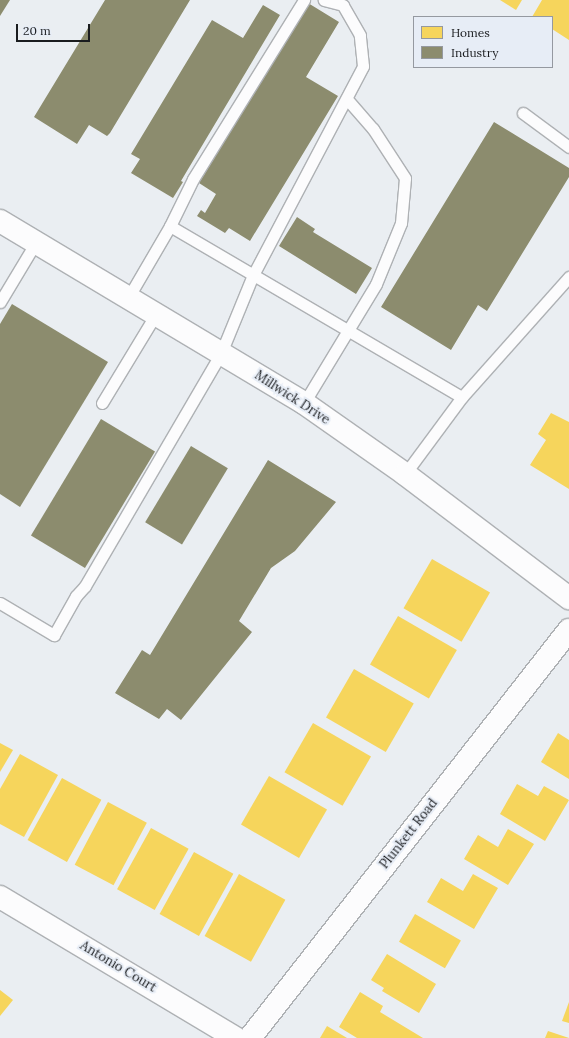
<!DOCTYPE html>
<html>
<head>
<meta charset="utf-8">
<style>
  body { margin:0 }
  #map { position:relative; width:569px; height:1038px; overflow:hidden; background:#eaeef2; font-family:Lora,serif }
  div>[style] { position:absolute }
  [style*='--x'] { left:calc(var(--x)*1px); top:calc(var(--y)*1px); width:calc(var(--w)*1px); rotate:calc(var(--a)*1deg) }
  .homes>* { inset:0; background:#f6d55c; transform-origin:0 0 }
  .industry>* { inset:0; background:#8c8c6e; transform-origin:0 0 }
  .roads { filter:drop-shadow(1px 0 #aeb1b4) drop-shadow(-1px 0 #aeb1b4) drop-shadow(0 1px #aeb1b4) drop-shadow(0 -1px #aeb1b4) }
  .lane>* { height:11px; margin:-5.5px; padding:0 5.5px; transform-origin:5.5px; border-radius:5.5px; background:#fcfcfd }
  .street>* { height:22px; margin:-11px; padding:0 11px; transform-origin:11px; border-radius:11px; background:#fcfcfd }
  .secondary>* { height:22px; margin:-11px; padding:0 11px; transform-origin:11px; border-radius:11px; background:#fcfcfd }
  span { translate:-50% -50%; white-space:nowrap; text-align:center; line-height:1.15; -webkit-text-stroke:4px #e7edf6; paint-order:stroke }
  .street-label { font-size:13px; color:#1a1c1f }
  .legend { position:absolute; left:413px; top:16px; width:140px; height:52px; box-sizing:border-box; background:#e7edf6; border:1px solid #9599a0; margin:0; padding:5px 7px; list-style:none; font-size:12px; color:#1a1c1f }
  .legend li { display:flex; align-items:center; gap:8px; height:20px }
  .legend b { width:20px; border:1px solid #9599a0 }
  .scale { position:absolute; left:16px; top:24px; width:74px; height:18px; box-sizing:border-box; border:2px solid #1a1c1f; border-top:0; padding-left:5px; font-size:12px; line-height:14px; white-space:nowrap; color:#1a1c1f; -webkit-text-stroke:3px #e7edf6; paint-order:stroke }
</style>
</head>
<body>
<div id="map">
  <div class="homes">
    <div style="clip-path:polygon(500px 0,522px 0,516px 10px)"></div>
    <div style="clip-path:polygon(542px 0,569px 0,569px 40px,552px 29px,552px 17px,532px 17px)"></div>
    <div style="clip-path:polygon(551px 413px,569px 422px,569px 489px,530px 465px,546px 440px,538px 434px)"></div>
    <div style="left:432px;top:559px;width:67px;height:57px;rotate:30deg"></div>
    <div style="left:398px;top:616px;width:68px;height:56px;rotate:30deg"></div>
    <div style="left:354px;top:669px;width:69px;height:56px;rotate:30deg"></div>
    <div style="left:313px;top:723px;width:67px;height:57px;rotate:30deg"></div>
    <div style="clip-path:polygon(558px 733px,569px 740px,569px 779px,541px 762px)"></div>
    <div style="clip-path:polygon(0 743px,13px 750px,0 772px)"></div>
    <div style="clip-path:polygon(20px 754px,58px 775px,24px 837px,0 824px,0 789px)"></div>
    <div style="left:269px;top:776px;width:67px;height:56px;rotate:30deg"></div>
    <div style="left:62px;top:778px;width:45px;height:71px;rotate:29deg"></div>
    <div style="clip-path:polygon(517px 784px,538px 796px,544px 786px,569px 800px,545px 841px,500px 814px)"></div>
    <div style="left:108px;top:802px;width:44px;height:71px;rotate:28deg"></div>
    <div style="left:151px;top:828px;width:43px;height:70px;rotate:29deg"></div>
    <div style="clip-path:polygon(508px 829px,534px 844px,508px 885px,464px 859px,478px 835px,498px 847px)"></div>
    <div style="left:194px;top:852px;width:45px;height:71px;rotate:29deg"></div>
    <div style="left:239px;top:874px;width:53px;height:71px;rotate:29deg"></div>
    <div style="clip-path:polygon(473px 874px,498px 888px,474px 929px,427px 902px,441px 878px,463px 891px)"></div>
    <div style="left:415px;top:914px;width:53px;height:32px;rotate:30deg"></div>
    <div style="clip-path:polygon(387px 954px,436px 984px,419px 1013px,382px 991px,384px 988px,371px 980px)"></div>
    <div style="clip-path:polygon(0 990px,13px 1000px,0 1016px)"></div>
    <div style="clip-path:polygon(360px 992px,383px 1006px,380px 1012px,423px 1038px,357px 1038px,339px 1027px)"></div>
    <div style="clip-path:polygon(569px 1002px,569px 1023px,562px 1021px)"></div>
    <div style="clip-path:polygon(327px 1026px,347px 1038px,320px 1038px)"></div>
    <div style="clip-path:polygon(548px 1031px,569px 1038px,545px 1038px)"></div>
  </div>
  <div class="industry">
    <div style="clip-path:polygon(0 0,10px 0,0 16px)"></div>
    <div style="clip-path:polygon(105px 0,190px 0,110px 133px,107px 136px,89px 125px,77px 144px,34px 117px)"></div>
    <div style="clip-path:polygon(308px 3px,339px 22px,306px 77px,338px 96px,250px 241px,229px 228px,225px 233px,197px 216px,201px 210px,205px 213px,216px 194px,199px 183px)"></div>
    <div style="clip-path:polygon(263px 5px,280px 15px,181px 181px,183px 182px,173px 198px,131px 173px,140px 159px,131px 154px,212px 20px,243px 38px)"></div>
    <div style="clip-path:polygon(494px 122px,569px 168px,569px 177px,487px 311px,478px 305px,451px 350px,381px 307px)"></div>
    <div style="clip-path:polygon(297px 217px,315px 229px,313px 232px,372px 268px,356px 294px,279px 246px)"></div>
    <div style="clip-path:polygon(12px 304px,108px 362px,20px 507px,0 494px,0 324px)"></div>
    <div style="left:101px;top:419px;width:63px;height:136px;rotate:31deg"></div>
    <div style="left:191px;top:446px;width:43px;height:89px;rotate:31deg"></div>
    <div style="clip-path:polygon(268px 460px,336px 502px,295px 551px,271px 568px,239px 621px,252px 632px,181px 720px,167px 709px,159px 719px,115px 693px,142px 650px,150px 655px)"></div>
  </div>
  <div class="roads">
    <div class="lane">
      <div style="--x:523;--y:113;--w:57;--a:36.5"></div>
      <div style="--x:170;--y:226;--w:52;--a:-63.9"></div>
      <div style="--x:193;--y:179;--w:211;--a:-58.2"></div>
      <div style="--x:128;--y:298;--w:83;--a:-59.7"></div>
      <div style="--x:170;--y:226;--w:338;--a:30.4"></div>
      <div style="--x:462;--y:397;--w:96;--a:126.5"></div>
      <div style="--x:0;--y:302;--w:70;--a:-59"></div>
      <div style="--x:462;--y:397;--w:161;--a:-48.3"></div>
      <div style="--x:102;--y:403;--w:104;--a:-58.8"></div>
      <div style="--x:304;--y:403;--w:139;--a:-58.8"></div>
      <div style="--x:376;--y:284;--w:66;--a:-67.7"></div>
      <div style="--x:401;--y:223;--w:45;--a:-84.9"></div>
      <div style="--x:405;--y:178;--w:59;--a:-123.1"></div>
      <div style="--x:373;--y:129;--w:40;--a:-131"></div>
      <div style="--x:0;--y:603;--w:63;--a:30.7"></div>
      <div style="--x:54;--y:635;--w:45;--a:-60.6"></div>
      <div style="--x:76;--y:596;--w:13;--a:-48"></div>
      <div style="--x:85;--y:586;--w:270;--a:-59.7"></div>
      <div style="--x:221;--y:353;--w:84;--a:-67.7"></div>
      <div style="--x:253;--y:275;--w:236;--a:-62.2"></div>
      <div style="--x:363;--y:66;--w:31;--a:-96"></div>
      <div style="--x:360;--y:35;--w:34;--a:-120"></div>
      <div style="--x:343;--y:5;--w:20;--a:-165"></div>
    </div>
    <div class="street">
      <div style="--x:0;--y:897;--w:275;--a:30.9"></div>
      <div style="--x:250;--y:1038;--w:518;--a:-51.98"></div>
    </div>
    <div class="secondary">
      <div style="--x:0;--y:221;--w:354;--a:30.9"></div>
      <div style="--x:304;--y:403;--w:123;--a:35.1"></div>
      <div style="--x:405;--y:474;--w:206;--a:37.1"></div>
    </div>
  </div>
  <div class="street-label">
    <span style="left:292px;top:398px;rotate:33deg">Millwick Drive</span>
    <span style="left:409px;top:834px;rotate:-52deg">Plunkett Road</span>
    <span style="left:118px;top:967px;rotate:31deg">Antonio Court</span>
  </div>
  <ul class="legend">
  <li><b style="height:11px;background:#f6d55c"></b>Homes</li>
  <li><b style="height:11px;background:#8c8c6e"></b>Industry</li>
  </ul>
  <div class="scale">20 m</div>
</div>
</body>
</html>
